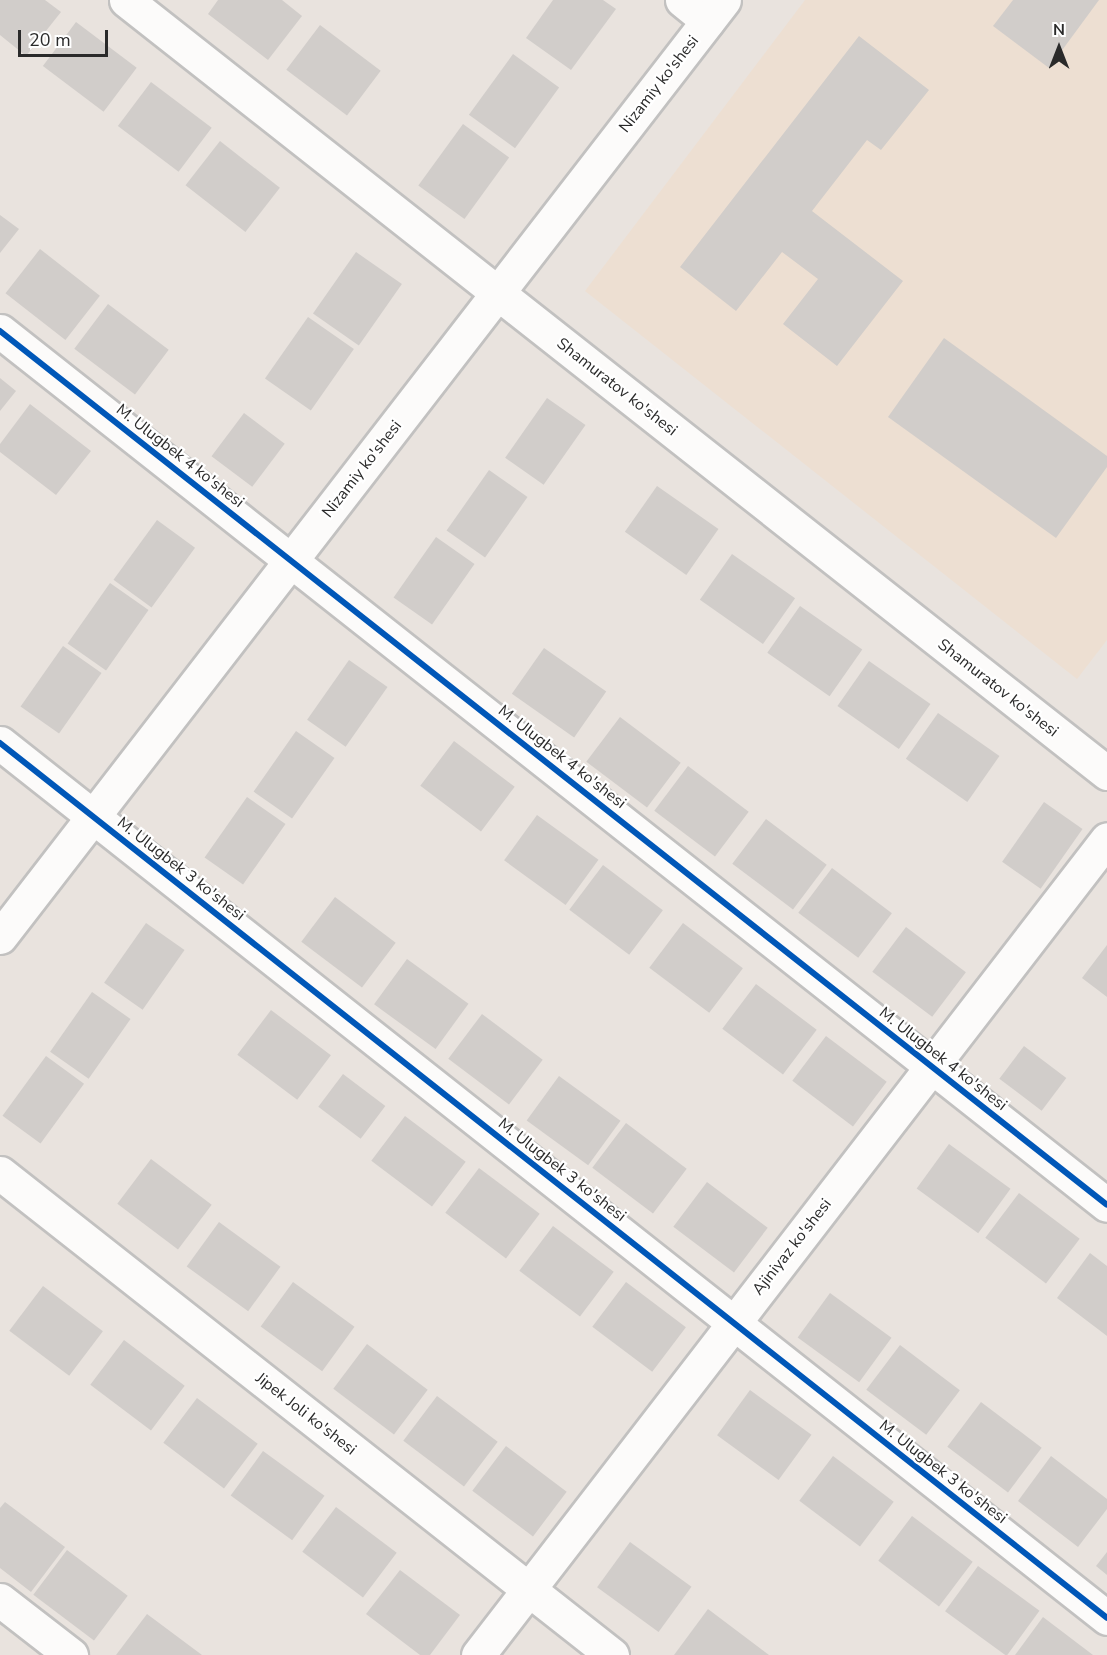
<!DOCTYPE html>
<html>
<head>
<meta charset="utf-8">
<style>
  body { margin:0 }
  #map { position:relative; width:1107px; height:1655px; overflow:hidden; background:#e9e3de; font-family:"Nunito Sans",sans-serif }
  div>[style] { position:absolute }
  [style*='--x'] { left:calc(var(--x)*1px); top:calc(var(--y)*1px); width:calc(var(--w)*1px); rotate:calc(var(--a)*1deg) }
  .education>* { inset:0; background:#eddfd2 }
  .building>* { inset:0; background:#d1cdca; transform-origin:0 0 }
  .roads { filter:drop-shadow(2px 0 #c2c1c0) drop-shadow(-2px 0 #c2c1c0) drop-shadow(0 2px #c2c1c0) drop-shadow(0 -2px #c2c1c0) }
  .street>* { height:33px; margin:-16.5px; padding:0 16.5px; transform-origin:16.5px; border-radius:16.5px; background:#fcfbfa }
  .cycleway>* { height:6px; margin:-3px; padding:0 3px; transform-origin:3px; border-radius:3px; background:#0057b8 }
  span { translate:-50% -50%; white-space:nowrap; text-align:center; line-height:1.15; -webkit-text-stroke:4.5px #fff; paint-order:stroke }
  .street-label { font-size:16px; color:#2a2a2a }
  .north { position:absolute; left:1029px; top:18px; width:60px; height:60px; -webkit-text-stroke:4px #fff; paint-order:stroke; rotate:0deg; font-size:16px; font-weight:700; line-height:24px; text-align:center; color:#2a2a2a }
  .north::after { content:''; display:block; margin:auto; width:21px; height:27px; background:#2a2a2a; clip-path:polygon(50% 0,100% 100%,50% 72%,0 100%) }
  .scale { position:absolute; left:18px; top:30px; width:90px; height:27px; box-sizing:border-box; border:3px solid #2a2a2a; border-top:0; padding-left:8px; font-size:18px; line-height:21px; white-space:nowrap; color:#2a2a2a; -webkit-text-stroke:4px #fff; paint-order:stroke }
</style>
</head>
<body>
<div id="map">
  <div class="education">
    <div style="clip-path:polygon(805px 0,1107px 0,1107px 640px,1077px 679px,585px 291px)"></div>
  </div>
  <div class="building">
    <div style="clip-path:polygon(0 0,45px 0,61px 12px,26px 56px,0 35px)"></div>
    <div style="clip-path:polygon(218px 0,282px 0,302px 16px,268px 60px,208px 14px)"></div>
    <div style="clip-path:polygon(553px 0,603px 0,616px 9px,571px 70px,526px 38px)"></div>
    <div style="clip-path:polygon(1013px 0,1099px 0,1049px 68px,993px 26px)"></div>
    <div style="left:76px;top:22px;width:76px;height:55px;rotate:37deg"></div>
    <div style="left:320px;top:25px;width:76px;height:56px;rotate:37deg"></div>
    <div style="clip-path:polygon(859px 36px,929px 90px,881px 150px,867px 140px,812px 211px,903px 281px,837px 366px,783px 324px,818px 279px,782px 252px,736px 311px,680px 267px)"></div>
    <div style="left:513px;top:54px;width:57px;height:75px;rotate:36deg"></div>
    <div style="left:151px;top:82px;width:76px;height:55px;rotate:37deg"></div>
    <div style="left:463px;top:124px;width:57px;height:76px;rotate:36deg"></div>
    <div style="left:220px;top:141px;width:76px;height:56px;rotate:38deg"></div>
    <div style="clip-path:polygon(0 215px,19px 229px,0 253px)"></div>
    <div style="left:40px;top:249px;width:76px;height:56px;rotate:38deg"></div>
    <div style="left:356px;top:252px;width:56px;height:75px;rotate:35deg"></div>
    <div style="left:108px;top:304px;width:76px;height:56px;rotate:37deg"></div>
    <div style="left:308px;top:317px;width:56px;height:75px;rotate:35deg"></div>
    <div style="clip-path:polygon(944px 338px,1107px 456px,1107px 467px,1056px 538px,888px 417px)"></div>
    <div style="clip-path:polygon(0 378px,16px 391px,0 411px)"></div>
    <div style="left:547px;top:398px;width:47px;height:73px;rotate:35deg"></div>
    <div style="clip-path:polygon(30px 404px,91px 451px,56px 495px,0 452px,0 444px)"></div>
    <div style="left:244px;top:413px;width:51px;height:54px;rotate:37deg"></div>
    <div style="left:489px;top:470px;width:47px;height:74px;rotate:35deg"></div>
    <div style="left:657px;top:486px;width:75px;height:56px;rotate:35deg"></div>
    <div style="left:157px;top:520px;width:47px;height:74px;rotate:36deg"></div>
    <div style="left:436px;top:537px;width:47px;height:74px;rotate:35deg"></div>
    <div style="left:732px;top:554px;width:77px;height:56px;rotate:35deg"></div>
    <div style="left:110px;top:583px;width:47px;height:74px;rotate:35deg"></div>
    <div style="left:800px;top:606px;width:76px;height:57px;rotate:35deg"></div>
    <div style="left:63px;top:646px;width:47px;height:74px;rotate:35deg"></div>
    <div style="left:544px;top:648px;width:76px;height:56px;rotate:35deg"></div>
    <div style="left:349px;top:660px;width:47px;height:73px;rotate:35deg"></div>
    <div style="left:869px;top:661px;width:75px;height:55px;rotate:35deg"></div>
    <div style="left:938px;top:713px;width:75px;height:56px;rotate:35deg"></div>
    <div style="left:620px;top:717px;width:76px;height:56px;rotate:37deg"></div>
    <div style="left:296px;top:731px;width:47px;height:74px;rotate:35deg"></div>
    <div style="left:454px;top:741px;width:76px;height:56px;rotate:37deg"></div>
    <div style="left:688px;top:766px;width:76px;height:56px;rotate:37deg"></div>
    <div style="left:247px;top:797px;width:47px;height:74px;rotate:35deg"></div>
    <div style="left:1044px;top:802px;width:47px;height:73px;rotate:35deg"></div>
    <div style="left:537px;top:815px;width:76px;height:56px;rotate:36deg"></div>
    <div style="left:766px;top:819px;width:76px;height:56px;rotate:37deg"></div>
    <div style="left:603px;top:865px;width:75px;height:56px;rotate:37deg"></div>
    <div style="left:832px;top:868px;width:75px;height:56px;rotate:37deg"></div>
    <div style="left:335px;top:897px;width:76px;height:56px;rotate:37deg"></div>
    <div style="left:146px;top:923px;width:47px;height:73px;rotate:35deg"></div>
    <div style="left:683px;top:923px;width:75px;height:56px;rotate:37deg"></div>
    <div style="left:906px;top:927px;width:75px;height:56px;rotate:37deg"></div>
    <div style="clip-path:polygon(1107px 945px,1107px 997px,1082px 978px)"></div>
    <div style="left:407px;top:959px;width:76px;height:56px;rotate:36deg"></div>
    <div style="left:756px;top:984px;width:76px;height:56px;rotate:37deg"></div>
    <div style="left:92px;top:992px;width:47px;height:73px;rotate:35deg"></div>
    <div style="left:271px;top:1010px;width:75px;height:56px;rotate:37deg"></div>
    <div style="left:482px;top:1014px;width:76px;height:56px;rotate:37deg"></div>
    <div style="left:826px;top:1036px;width:76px;height:56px;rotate:37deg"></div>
    <div style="left:1024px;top:1046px;width:53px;height:41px;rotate:37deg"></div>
    <div style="left:46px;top:1056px;width:47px;height:74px;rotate:36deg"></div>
    <div style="left:343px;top:1074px;width:53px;height:41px;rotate:37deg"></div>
    <div style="left:559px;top:1076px;width:76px;height:55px;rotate:36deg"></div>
    <div style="left:405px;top:1116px;width:76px;height:56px;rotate:37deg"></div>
    <div style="left:626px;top:1123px;width:76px;height:56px;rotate:37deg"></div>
    <div style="left:949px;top:1144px;width:76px;height:55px;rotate:36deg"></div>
    <div style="left:151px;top:1159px;width:76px;height:56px;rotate:37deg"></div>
    <div style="left:479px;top:1168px;width:76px;height:56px;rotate:37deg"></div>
    <div style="left:707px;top:1182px;width:76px;height:56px;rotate:37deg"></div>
    <div style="left:1019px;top:1193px;width:76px;height:56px;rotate:37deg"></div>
    <div style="left:219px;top:1222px;width:76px;height:55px;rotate:36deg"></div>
    <div style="left:553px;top:1226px;width:76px;height:56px;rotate:37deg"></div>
    <div style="clip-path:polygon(1090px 1253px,1107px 1266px,1107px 1336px,1057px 1298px)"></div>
    <div style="left:293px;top:1282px;width:76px;height:55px;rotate:36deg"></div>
    <div style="left:626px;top:1282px;width:75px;height:56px;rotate:37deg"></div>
    <div style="left:43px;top:1286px;width:75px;height:56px;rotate:37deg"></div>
    <div style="left:830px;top:1293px;width:76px;height:55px;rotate:36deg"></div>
    <div style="left:124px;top:1340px;width:76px;height:56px;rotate:37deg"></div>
    <div style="left:367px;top:1344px;width:76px;height:56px;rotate:37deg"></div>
    <div style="left:900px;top:1345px;width:75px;height:56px;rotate:37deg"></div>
    <div style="left:750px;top:1390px;width:76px;height:56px;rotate:36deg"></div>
    <div style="left:437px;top:1396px;width:76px;height:56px;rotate:37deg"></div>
    <div style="left:197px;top:1398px;width:76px;height:56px;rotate:37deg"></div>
    <div style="left:981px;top:1402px;width:76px;height:56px;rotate:37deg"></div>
    <div style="left:506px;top:1446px;width:76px;height:56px;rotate:37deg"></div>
    <div style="left:263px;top:1451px;width:76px;height:55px;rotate:36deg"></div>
    <div style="left:833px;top:1456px;width:76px;height:56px;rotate:37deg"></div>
    <div style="clip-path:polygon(1051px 1456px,1107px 1499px,1107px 1509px,1078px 1547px,1018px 1501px)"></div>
    <div style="clip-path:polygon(5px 1502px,65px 1547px,31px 1592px,0 1568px,0 1508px)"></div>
    <div style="left:336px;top:1507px;width:76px;height:56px;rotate:37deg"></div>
    <div style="left:912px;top:1516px;width:76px;height:56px;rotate:37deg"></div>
    <div style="left:630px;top:1542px;width:76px;height:56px;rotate:36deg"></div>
    <div style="left:67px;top:1550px;width:76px;height:56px;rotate:37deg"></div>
    <div style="clip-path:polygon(1107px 1552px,1107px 1575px,1096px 1566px)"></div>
    <div style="left:978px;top:1566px;width:76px;height:56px;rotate:36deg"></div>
    <div style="clip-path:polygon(400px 1570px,460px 1615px,430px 1655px,420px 1655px,366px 1614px)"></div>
    <div style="clip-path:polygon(708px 1609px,769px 1655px,674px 1655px)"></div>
    <div style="clip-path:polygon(147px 1614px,202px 1655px,116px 1655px)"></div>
    <div style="clip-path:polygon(1043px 1617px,1093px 1655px,1015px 1655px)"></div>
  </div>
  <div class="roads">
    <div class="street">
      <div style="--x:126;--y:0;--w:1249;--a:38.24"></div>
      <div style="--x:682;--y:0;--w:33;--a:39"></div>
      <div style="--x:0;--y:331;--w:1410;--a:38.29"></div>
      <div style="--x:0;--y:743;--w:1411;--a:38.32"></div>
      <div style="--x:0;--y:937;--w:1184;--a:-52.31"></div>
      <div style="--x:0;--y:1173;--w:779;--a:38.22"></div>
      <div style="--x:0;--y:1600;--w:90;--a:37.8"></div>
      <div style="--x:478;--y:1655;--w:1030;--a:-52.37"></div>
    </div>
  </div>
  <div class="cycleway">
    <div style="--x:0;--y:331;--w:1410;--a:38.29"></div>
    <div style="--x:0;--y:743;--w:1411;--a:38.32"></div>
  </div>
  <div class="street-label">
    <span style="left:659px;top:84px;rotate:-52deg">Nizamiy ko'shesi</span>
    <span style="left:617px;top:387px;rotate:38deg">Shamuratov ko'shesi</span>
    <span style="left:180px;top:456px;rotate:38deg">M. Ulugbek 4 ko'shesi</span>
    <span style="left:362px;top:469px;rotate:-52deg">Nizamiy ko'shesi</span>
    <span style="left:998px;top:688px;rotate:38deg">Shamuratov ko'shesi</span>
    <span style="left:562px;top:757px;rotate:38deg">M. Ulugbek 4 ko'shesi</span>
    <span style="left:181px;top:869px;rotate:38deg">M. Ulugbek 3 ko'shesi</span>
    <span style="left:943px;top:1059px;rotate:38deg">M. Ulugbek 4 ko'shesi</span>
    <span style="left:562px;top:1170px;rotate:38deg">M. Ulugbek 3 ko'shesi</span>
    <span style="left:792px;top:1247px;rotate:-52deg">Ajiniyaz ko'shesi</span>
    <span style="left:306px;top:1414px;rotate:38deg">Jipek Joli ko'shesi</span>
    <span style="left:943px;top:1472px;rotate:38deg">M. Ulugbek 3 ko'shesi</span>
  </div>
  <div class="north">N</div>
  <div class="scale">20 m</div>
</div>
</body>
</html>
